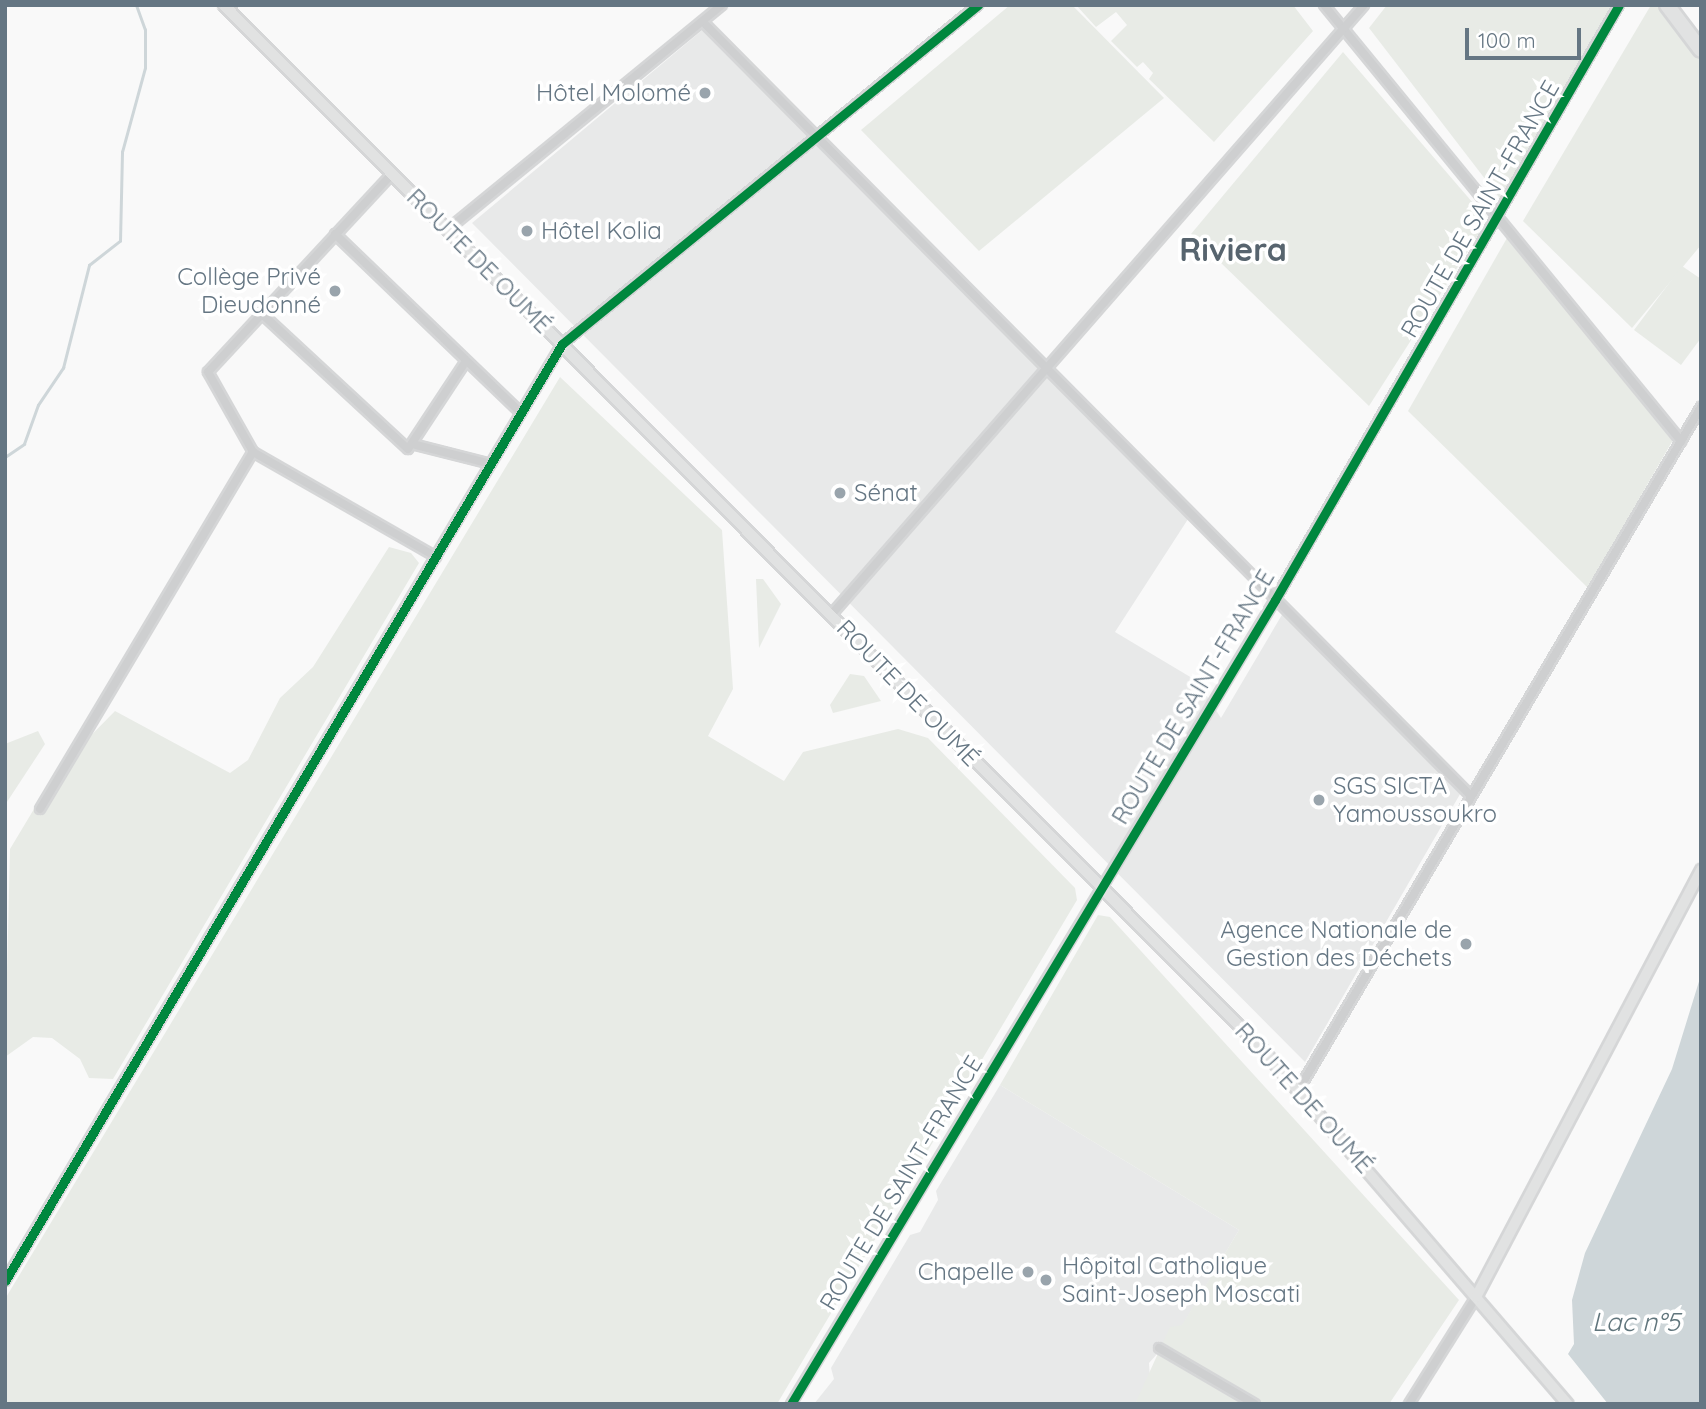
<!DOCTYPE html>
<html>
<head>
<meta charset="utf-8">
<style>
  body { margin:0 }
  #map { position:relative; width:1706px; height:1409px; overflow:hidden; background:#f9f9f9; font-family:Quicksand,sans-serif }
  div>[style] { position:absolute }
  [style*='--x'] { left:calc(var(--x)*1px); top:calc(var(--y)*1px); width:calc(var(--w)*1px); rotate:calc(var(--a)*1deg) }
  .built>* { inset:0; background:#e8e9e9 }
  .green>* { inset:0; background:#e8ebe6 }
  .water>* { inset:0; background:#ced6d9 }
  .stream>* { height:2.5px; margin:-1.25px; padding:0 1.25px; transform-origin:1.25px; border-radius:1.25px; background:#ced6d9 }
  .roads { filter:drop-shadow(2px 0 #d5d6d7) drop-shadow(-2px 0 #d5d6d7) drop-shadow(0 2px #d5d6d7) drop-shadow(0 -2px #d5d6d7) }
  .street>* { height:8px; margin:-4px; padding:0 4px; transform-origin:4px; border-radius:4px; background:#cecfd0 }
  .secondary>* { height:10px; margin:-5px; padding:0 5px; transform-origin:5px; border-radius:5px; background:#e1e2e2 }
  .highway>* { height:14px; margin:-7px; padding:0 7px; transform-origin:7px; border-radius:7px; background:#e1e2e2 }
  .cycleway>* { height:9px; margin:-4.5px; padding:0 4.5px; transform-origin:4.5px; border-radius:4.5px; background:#00873e }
  .dots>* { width:19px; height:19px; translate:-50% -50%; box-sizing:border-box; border:4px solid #fff; border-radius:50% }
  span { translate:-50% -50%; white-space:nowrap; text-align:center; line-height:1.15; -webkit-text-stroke:7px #fff; paint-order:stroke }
  .poi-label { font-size:24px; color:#657683 }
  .right { translate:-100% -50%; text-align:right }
  .left { translate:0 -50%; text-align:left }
  .street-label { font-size:24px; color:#657683 }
  .water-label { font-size:26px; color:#60757c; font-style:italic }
  .district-label { font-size:32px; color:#57646e; font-weight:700 }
  .frame { position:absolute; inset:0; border:7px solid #657683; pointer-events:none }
  .scale { position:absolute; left:1465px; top:28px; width:116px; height:32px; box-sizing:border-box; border:4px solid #657683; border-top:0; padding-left:9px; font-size:21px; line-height:24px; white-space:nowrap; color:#657683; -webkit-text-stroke:5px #fff; paint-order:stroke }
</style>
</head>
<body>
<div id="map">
  <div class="built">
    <div style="clip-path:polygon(706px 27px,1190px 516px,1115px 632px,1197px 681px,1221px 718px,1283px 613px,1463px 789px,1305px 1062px,472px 223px)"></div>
    <div style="clip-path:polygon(1000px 1085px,1239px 1230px,1182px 1326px,1149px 1363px,1150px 1379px,1135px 1404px,814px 1404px,834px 1379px,831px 1368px,910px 1235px,920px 1232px,938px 1200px,936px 1191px)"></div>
  </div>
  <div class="green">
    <div style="clip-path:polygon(1010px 5px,1072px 5px,1164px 98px,979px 251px,861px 130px)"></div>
    <div style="clip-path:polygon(1076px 5px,1293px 5px,1313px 31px,1214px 142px,1149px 79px,1153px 73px,1143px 62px,1137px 67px,1111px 41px,1127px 25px,1116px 12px,1096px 27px)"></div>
    <div style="clip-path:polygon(1387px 5px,1616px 5px,1502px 201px,1369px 28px)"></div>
    <div style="clip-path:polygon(1651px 5px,1661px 5px,1701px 54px,1701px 245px,1632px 328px,1523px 221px)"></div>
    <div style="clip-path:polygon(1343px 52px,1479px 210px,1482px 229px,1369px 406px,1191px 234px)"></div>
    <div style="clip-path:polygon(1507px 238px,1673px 440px,1588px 588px,1408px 411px)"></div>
    <div style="clip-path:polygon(1682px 266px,1701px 279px,1701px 338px,1681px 365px,1634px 330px)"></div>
    <div style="clip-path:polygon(560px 377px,722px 530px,733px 689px,708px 736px,784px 781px,803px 752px,898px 729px,928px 738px,1075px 888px,1077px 900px,777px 1404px,5px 1404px,5px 1299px)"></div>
    <div style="clip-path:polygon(389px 547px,411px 553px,419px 563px,113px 1079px,89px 1078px,80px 1059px,52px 1038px,33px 1037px,5px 1057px,10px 849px,58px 769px,115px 711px,230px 773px,248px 760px,280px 698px,313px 667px)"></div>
    <div style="clip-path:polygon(756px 579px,763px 579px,781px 604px,759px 648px)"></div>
    <div style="clip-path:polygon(850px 674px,864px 676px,881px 701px,833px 713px,830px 705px)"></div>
    <div style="clip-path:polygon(38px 731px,45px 744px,5px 805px,5px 744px)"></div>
    <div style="clip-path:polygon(1098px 915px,1110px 917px,1459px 1300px,1389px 1404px,1135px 1404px,1170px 1327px,1182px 1325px,1239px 1230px,1000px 1085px)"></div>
  </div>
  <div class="water">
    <div style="clip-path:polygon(1701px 975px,1701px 1404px,1608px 1404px,1568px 1354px,1574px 1344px,1572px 1300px,1585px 1253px,1672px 1069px)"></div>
  </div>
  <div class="stream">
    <div style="--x:5;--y:457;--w:23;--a:-34"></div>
    <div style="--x:24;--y:444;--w:41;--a:-70.3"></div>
    <div style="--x:38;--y:405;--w:45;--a:-56"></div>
    <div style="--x:63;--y:368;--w:106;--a:-75.8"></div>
    <div style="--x:89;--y:265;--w:39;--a:-38"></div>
    <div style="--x:120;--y:241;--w:89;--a:-88.7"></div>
    <div style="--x:122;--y:152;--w:87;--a:-74.7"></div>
    <div style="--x:145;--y:68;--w:38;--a:-90"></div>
    <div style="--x:145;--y:30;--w:27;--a:-110"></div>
  </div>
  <div class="roads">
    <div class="street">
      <div style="--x:1324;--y:5;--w:564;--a:50.69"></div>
      <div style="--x:703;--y:22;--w:1090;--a:45.22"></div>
      <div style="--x:392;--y:174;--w:270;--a:132.9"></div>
      <div style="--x:208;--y:372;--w:92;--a:60.6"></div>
      <div style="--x:253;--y:452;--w:211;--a:29.8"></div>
      <div style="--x:447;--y:230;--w:355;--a:-39.3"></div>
      <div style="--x:335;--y:234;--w:258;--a:43.9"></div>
      <div style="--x:261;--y:313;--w:200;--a:42.8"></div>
      <div style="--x:408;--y:449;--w:105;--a:-56.6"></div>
      <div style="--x:416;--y:445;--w:77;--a:14.2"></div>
      <div style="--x:831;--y:615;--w:810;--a:-48.85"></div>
      <div style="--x:40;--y:809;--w:416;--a:-59.2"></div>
      <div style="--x:1299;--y:1089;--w:792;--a:-59.48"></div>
      <div style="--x:5;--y:1281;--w:1090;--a:-59.27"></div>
      <div style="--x:562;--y:344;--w:537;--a:-39.18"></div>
      <div style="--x:1159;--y:1348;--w:111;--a:30.3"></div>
      <div style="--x:791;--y:1404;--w:938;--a:-58.95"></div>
      <div style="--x:1275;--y:600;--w:687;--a:-59.97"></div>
      <div style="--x:1409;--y:1404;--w:126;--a:-57.9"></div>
    </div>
    <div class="secondary">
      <div style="--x:224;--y:5;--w:1474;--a:45.16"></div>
      <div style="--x:1263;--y:1050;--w:467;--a:49.3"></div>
      <div style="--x:1476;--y:1297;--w:483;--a:-62.2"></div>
    </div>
    <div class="highway">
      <div style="--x:1667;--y:5;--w:56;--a:52.9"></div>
    </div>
  </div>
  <div class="cycleway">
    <div style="--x:5;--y:1281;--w:1090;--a:-59.27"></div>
    <div style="--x:562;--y:344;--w:537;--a:-39.18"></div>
    <div style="--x:791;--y:1404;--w:938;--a:-58.95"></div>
    <div style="--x:1275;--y:600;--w:687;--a:-59.97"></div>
  </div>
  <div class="dots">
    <div style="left:705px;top:93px;background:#99a4ac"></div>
    <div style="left:527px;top:231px;background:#99a4ac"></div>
    <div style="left:335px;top:291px;background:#99a4ac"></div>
    <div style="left:840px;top:493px;background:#99a4ac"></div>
    <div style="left:1319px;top:800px;background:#99a4ac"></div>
    <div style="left:1466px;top:944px;background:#99a4ac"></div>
    <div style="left:1028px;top:1272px;background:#99a4ac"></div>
    <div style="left:1046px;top:1280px;background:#99a4ac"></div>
  </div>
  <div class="poi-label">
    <span class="right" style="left:691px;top:93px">Hôtel Molomé</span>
    <span class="left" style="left:541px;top:231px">Hôtel Kolia</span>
    <span class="right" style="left:321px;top:291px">Collège Privé<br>Dieudonné</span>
    <span class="left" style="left:854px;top:493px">Sénat</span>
    <span class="left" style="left:1333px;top:800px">SGS SICTA<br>Yamoussoukro</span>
    <span class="right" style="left:1452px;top:944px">Agence Nationale de<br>Gestion des Déchets</span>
    <span class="left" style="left:1062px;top:1280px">Hôpital Catholique<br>Saint-Joseph Moscati</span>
    <span class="right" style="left:1014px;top:1272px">Chapelle</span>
  </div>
  <div class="street-label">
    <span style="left:1480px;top:209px;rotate:-60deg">ROUTE DE SAINT-FRANCE</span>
    <span style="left:479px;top:261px;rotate:45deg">ROUTE DE OUMÉ</span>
    <span style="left:908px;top:693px;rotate:46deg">ROUTE DE OUMÉ</span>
    <span style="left:1193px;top:697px;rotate:-59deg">ROUTE DE SAINT-FRANCE</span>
    <span style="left:1304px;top:1098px;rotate:48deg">ROUTE DE OUMÉ</span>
    <span style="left:901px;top:1183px;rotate:-59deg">ROUTE DE SAINT-FRANCE</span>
  </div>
  <div class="water-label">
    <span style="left:1636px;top:1322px">Lac n°5</span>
  </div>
  <div class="district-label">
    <span style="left:1233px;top:249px">Riviera</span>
  </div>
  <div class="frame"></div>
  <div class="scale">100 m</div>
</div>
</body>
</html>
